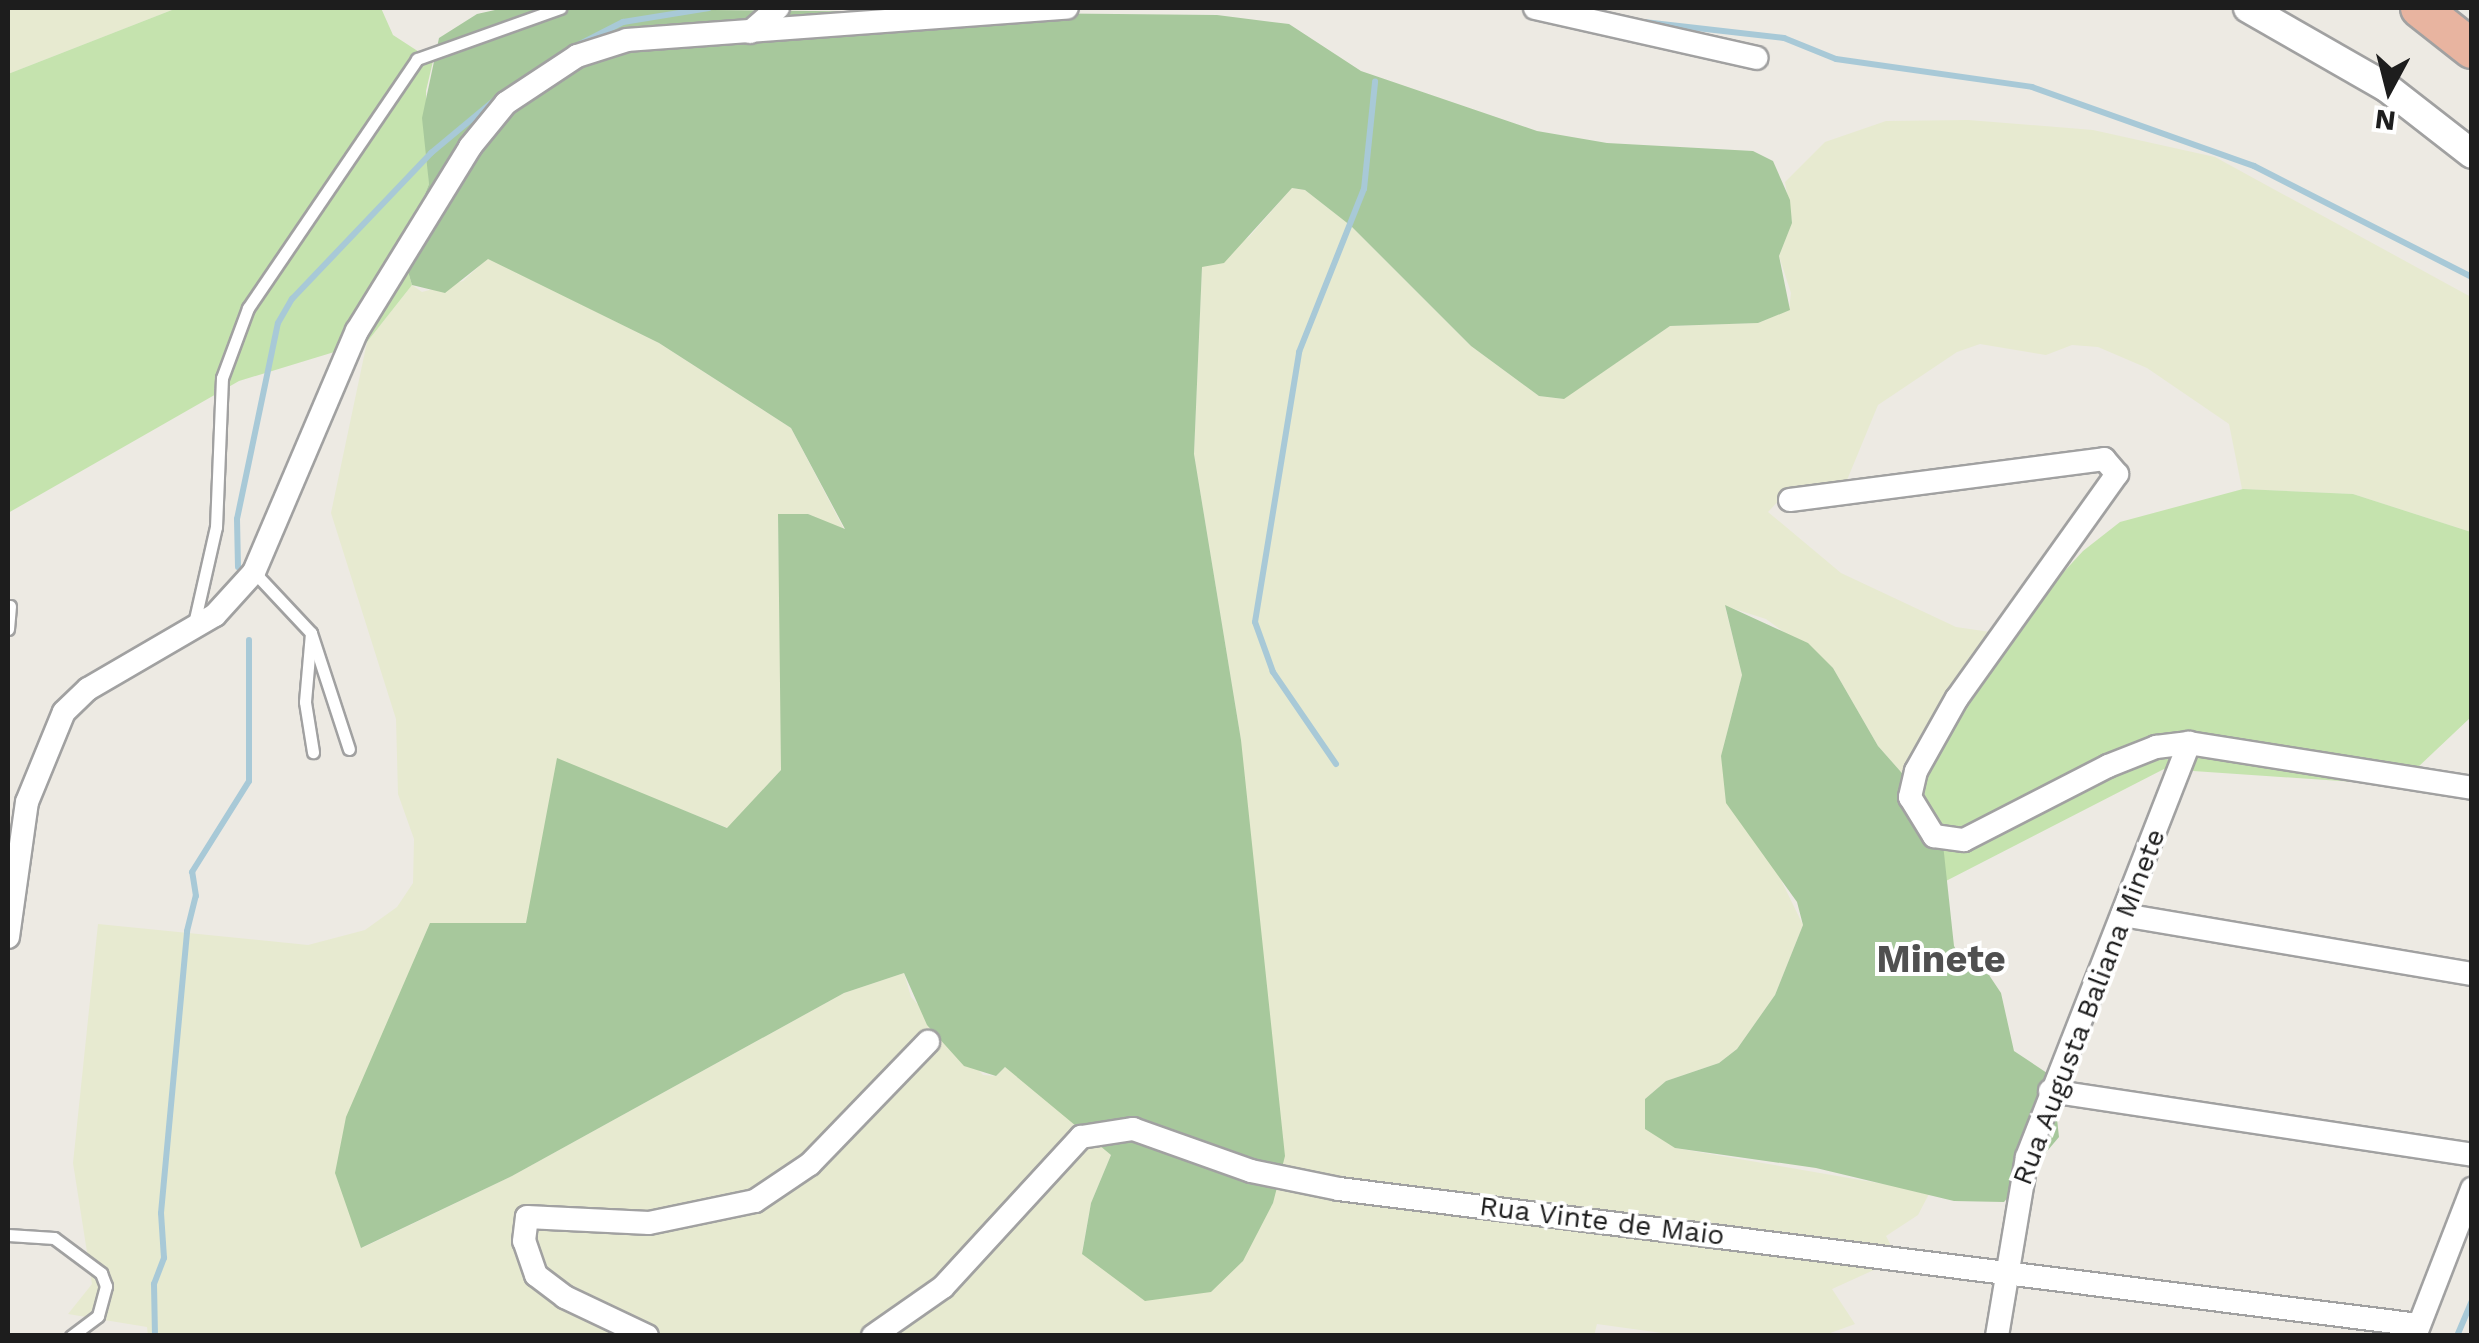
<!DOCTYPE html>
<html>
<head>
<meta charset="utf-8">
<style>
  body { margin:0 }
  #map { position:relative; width:2479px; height:1343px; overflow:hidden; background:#edeae3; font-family:"Work Sans",sans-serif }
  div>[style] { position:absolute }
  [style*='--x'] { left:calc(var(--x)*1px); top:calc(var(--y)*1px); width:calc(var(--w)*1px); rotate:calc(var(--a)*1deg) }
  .farmland>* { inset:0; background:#e7ead0 }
  .grass>* { inset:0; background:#c5e3ae }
  .forest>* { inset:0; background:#a7c89c }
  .stream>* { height:6px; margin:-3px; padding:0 3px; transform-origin:3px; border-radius:3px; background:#a8c9d7 }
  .roads { filter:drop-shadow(2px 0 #a1a1a1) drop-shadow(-2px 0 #a1a1a1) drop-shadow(0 2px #a1a1a1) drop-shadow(0 -2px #a1a1a1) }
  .service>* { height:11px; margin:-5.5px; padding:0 5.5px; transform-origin:5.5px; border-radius:5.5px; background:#fff }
  .minor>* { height:22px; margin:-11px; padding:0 11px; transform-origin:11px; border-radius:11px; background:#fff }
  .tertiary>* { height:28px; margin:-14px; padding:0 14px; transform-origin:14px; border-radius:14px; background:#fff }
  .trunk>* { height:38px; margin:-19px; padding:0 19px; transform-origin:19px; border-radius:19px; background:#e8b4a0 }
  span { translate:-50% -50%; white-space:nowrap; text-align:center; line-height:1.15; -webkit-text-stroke:8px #fff; paint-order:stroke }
  .street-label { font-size:28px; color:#1d1d1d }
  .district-label { font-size:38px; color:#505050; font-weight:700 }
  .frame { position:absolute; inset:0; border:10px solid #1d1d1d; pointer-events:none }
  .north { position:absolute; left:2339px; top:40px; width:100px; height:100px; -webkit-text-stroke:8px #fff; paint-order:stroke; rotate:187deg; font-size:28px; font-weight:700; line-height:40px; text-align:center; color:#1d1d1d }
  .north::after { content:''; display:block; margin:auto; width:35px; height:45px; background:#1d1d1d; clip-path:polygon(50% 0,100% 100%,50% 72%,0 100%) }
</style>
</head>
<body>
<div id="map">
  <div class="farmland">
    <div style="clip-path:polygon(8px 8px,177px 8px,8px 74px)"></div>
    <div style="clip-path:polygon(1968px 120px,2093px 130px,2215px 157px,2471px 297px,2471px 532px,2353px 494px,2242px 489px,2229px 424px,2147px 368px,2098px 347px,2072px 345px,2046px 355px,1980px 344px,1957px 352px,1878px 405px,1845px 485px,1784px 495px,1768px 512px,1841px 573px,1956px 627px,1990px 632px,2014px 626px,1916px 789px,1878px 746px,1833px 668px,1766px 619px,1725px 606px,1742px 675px,1721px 757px,1803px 925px,1775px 995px,1737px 1049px,1719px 1063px,1666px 1081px,1645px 1099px,1675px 1148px,1930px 1192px,1918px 1215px,1886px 1236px,1898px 1259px,1832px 1289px,1855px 1324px,1822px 1336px,1684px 1336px,1597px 1324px,1594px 1336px,148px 1336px,147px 1327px,68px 1314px,92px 1284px,73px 1163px,98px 924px,308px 945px,365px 930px,397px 907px,413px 883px,414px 839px,398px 794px,396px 719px,331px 513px,367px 342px,412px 285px,422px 292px,463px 281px,488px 258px,659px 343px,791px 428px,845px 531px,808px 514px,778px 514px,782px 769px,728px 828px,675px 807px,526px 923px,362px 1248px,512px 1176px,844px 993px,904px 973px,911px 997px,983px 1075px,996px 1076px,1005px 1067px,1027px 1081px,1111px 1155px,1091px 1203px,1082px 1253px,1241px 740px,1194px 454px,1202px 266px,1249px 237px,1292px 188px,1305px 190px,1351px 226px,1471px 346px,1539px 396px,1563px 399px,1670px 326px,1758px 323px,1789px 310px,1791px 293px,1779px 256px,1792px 222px,1785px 182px,1825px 142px,1886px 121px)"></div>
  </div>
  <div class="grass">
    <div style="clip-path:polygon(177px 8px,381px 8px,393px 35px,433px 61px,426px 91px,429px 184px,402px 251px,412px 285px,367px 342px,239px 381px,8px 513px,8px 74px)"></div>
    <div style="clip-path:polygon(2243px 489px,2353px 494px,2471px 532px,2471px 717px,2399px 785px,2164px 769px,1944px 882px,1943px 844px,1916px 789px,2014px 626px,2083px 551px,2120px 522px)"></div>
  </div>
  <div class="forest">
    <div style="clip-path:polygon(504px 8px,1217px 15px,1289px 24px,1361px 71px,1537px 131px,1607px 143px,1753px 151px,1773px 161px,1790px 200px,1792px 223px,1779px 256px,1790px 310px,1758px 323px,1670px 326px,1564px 399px,1539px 396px,1471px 346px,1351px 226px,1305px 190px,1292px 188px,1224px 263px,1202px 267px,1194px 454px,1241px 740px,1285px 1156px,1273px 1203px,1243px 1261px,1211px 1292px,1145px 1301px,1082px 1254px,1091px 1203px,1111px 1155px,1005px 1067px,996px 1076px,964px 1066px,927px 1025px,904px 973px,844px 993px,512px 1176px,361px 1248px,335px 1173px,346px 1117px,430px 923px,526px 923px,557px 758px,727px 828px,781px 770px,778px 514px,808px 514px,845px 529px,791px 428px,659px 343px,488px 259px,445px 293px,412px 285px,402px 251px,429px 184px,422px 118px,439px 38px,477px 14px)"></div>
    <div style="clip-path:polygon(1725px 605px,1808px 643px,1833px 668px,1878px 746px,1916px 789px,1943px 844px,1954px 946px,1964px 963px,1989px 975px,2001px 993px,2014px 1051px,2047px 1073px,2056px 1110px,2059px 1137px,2004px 1202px,1954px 1201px,1816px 1168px,1675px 1148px,1645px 1129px,1645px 1099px,1666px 1081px,1719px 1063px,1737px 1049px,1775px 995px,1803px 925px,1797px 902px,1726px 803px,1721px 756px,1742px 675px)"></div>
  </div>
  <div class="stream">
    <div style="--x:1644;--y:22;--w:141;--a:6.5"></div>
    <div style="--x:1784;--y:38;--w:56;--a:22"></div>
    <div style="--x:1836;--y:59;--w:198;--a:8.1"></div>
    <div style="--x:2032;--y:87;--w:236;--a:19.6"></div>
    <div style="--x:2254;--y:166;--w:245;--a:27"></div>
    <div style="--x:578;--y:45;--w:51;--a:-27.1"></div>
    <div style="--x:623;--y:22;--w:87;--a:-9.2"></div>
    <div style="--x:238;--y:567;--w:48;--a:-91.2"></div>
    <div style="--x:237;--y:519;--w:200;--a:-78.2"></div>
    <div style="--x:278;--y:323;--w:28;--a:-60"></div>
    <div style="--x:292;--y:299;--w:202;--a:-46.4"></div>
    <div style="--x:431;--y:153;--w:86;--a:-39.8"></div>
    <div style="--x:1336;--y:764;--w:112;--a:-124.4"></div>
    <div style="--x:1273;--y:672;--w:53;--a:-109.8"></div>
    <div style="--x:1255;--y:622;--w:274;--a:-80.7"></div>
    <div style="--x:1299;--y:352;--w:175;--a:-68.3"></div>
    <div style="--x:1364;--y:189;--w:108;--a:-84.1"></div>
    <div style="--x:155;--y:1336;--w:52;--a:-91.1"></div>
    <div style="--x:154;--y:1284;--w:28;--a:-69"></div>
    <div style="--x:164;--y:1258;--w:45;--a:-93.8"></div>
    <div style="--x:161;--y:1213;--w:283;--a:-84.7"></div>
    <div style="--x:187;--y:931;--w:36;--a:-76"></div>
    <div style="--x:196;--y:896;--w:24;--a:-99"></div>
    <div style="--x:192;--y:872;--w:107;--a:-57.9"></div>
    <div style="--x:249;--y:781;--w:141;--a:-90"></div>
    <div style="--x:2457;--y:1336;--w:38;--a:-67"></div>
  </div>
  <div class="roads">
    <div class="service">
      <div style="--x:254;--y:572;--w:83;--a:46.9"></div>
      <div style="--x:311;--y:633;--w:122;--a:71.9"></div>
      <div style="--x:193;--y:628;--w:104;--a:-77.2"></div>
      <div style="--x:216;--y:527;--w:149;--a:-87.7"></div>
      <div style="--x:222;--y:378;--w:75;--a:-69.6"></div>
      <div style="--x:248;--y:308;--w:301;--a:-55.8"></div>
      <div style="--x:417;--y:59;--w:152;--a:-19.6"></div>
      <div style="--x:8;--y:629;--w:23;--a:-85"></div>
      <div style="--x:311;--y:633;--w:69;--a:95"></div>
      <div style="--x:305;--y:702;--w:51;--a:80.9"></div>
      <div style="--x:8;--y:1235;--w:46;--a:3.7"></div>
      <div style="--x:54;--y:1238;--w:59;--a:36.7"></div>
      <div style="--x:101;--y:1273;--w:14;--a:69"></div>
      <div style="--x:106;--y:1286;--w:31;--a:105"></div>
      <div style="--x:98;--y:1316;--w:34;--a:143"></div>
    </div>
    <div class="minor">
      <div style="--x:1535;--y:8;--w:227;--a:12.7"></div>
      <div style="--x:750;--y:32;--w:37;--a:-41"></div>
      <div style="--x:1790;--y:500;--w:317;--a:-7.4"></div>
      <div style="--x:2104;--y:459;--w:20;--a:49"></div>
      <div style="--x:2117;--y:474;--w:275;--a:125.5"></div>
      <div style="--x:1957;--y:698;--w:84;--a:119.3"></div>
      <div style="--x:1916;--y:771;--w:27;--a:103"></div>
      <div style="--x:1910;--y:797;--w:46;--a:58.4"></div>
      <div style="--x:1934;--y:836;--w:30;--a:8"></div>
      <div style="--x:1964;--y:840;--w:162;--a:-27.2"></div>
      <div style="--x:2108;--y:766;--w:52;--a:-21.6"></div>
      <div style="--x:2156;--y:747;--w:33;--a:-7"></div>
      <div style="--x:2189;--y:743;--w:287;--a:9"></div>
      <div style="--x:2123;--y:915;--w:354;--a:9.6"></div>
      <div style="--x:8;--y:937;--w:136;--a:-82"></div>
      <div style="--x:27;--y:802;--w:97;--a:-67.7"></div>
      <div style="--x:64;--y:712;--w:33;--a:-44"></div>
      <div style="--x:88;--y:689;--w:147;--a:-30.2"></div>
      <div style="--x:215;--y:615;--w:58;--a:-47.8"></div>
      <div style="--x:254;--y:572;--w:262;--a:-66.9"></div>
      <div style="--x:357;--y:331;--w:216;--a:-58.4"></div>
      <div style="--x:470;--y:147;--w:57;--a:-50.7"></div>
      <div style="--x:506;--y:103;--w:85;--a:-33.5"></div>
      <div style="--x:577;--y:56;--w:52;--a:-17.7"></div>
      <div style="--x:627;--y:40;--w:441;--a:-4.2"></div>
      <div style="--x:2050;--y:1091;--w:427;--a:8.6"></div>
      <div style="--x:647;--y:1336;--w:91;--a:-154.6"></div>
      <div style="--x:565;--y:1297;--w:36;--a:-143"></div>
      <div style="--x:536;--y:1275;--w:36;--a:-109"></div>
      <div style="--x:524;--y:1241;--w:24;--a:-83"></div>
      <div style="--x:527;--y:1217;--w:122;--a:2.8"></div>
      <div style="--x:649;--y:1223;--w:108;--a:-11.7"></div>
      <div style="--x:755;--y:1201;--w:66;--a:-33.9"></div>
      <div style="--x:810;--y:1164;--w:170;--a:-46"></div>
      <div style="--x:873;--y:1336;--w:85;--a:-35"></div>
      <div style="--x:943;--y:1287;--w:204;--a:-47.4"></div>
      <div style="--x:1081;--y:1137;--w:53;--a:-8.7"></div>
      <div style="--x:1133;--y:1129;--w:125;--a:19.6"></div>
      <div style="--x:1251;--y:1171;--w:90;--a:11.6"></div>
      <div style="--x:1339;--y:1189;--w:1088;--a:7.18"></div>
      <div style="--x:1997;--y:1336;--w:181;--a:-80.5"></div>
      <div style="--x:2027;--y:1157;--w:445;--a:-68.6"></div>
      <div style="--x:2415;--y:1336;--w:158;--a:-68.8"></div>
    </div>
    <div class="tertiary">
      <div style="--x:2248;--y:8;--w:159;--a:29.8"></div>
      <div style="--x:2386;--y:87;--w:109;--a:37.9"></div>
    </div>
    <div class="trunk">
      <div style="--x:2420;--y:8;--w:66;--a:38.3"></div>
    </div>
  </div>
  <div class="street-label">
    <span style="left:2089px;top:1007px;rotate:-69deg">Rua Augusta Baliana Minete</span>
    <span style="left:1602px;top:1221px;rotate:7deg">Rua Vinte de Maio</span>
  </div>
  <div class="district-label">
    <span style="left:1941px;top:960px">Minete</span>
  </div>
  <div class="frame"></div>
  <div class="north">N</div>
</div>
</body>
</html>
